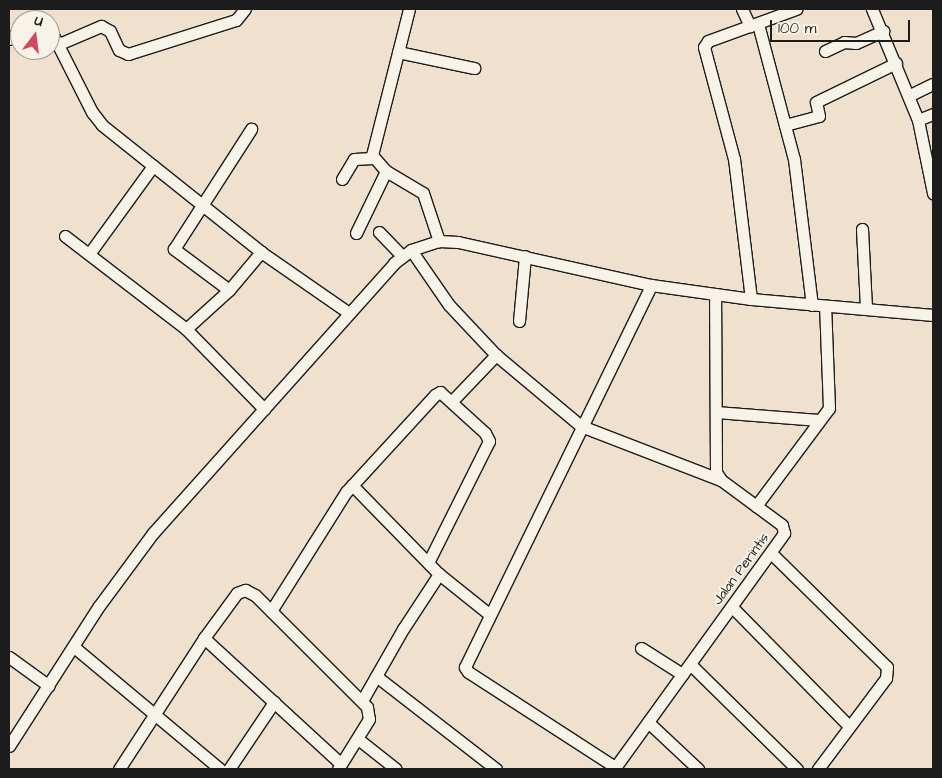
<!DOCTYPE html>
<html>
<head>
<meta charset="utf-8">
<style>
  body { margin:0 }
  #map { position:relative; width:942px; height:778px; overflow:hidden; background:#f0e0ce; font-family:"Architects Daughter",sans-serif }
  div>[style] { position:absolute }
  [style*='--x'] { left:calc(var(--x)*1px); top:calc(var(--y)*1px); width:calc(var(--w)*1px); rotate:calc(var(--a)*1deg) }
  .roads { filter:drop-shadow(1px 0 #1c1c1c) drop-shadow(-1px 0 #1c1c1c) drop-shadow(0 1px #1c1c1c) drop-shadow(0 -1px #1c1c1c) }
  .minor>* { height:11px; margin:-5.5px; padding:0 5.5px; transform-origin:5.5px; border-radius:5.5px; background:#f7f3e8 }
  span { translate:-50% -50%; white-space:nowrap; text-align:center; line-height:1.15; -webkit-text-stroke:4px #f7f3e8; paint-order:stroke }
  .street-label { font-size:14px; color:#1c1c1c }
  .frame { position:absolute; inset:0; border:10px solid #1c1c1c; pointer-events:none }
  .north { position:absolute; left:10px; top:10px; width:50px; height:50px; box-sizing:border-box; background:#f7f3e8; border:1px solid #9f9d96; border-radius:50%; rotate:15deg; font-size:14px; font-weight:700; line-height:20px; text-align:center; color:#1c1c1c }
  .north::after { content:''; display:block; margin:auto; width:18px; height:22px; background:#d1495b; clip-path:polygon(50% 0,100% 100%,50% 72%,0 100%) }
  .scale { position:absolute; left:770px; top:20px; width:140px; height:22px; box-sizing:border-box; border:2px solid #1c1c1c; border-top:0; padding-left:6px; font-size:15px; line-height:18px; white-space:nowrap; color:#1c1c1c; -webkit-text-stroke:4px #f7f3e8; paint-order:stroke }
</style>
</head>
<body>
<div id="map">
  <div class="roads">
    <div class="minor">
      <div style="--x:409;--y:9;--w:151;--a:104.2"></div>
      <div style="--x:372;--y:155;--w:21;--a:49"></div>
      <div style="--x:386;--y:171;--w:43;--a:30.7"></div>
      <div style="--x:423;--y:193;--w:51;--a:71.6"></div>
      <div style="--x:742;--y:9;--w:19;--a:65"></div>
      <div style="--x:872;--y:9;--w:120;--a:67.5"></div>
      <div style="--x:918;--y:120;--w:75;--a:78.4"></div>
      <div style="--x:758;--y:24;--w:140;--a:75.1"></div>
      <div style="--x:794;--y:159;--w:147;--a:83"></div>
      <div style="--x:50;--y:29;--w:93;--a:63.2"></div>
      <div style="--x:92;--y:112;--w:16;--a:52"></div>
      <div style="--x:102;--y:125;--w:203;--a:38.6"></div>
      <div style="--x:261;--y:252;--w:107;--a:34.7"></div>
      <div style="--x:9;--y:39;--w:14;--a:-36"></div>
      <div style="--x:59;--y:44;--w:46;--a:-23.2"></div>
      <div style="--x:101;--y:26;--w:10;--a:29"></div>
      <div style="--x:110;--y:31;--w:21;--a:65"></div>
      <div style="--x:119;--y:50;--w:10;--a:24"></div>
      <div style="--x:128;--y:54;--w:113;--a:-17.5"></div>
      <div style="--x:236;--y:20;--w:14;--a:-51"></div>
      <div style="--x:825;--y:51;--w:21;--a:-25"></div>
      <div style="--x:844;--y:42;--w:12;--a:5"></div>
      <div style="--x:856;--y:43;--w:30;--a:-24"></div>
      <div style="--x:398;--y:52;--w:78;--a:11.9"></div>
      <div style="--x:910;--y:95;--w:25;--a:-26"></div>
      <div style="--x:918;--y:120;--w:16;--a:-22"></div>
      <div style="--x:785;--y:125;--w:35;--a:-15"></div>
      <div style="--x:819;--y:116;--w:14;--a:-102"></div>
      <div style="--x:816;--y:102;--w:89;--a:-26"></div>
      <div style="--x:342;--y:179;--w:23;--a:-59"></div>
      <div style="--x:354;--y:159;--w:19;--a:-3"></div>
      <div style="--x:862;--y:229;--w:80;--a:87.1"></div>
      <div style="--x:379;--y:232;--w:33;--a:46"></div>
      <div style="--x:356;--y:233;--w:69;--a:-64.2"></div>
      <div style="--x:65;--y:236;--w:153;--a:37.5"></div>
      <div style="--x:186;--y:329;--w:112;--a:45.7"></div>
      <div style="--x:411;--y:250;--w:67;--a:55.4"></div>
      <div style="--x:449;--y:305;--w:69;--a:46.8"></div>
      <div style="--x:496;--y:355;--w:111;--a:39.9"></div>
      <div style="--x:581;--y:426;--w:150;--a:21.1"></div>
      <div style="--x:89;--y:254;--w:109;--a:-54"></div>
      <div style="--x:229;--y:290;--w:69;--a:-143.3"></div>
      <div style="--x:174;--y:249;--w:143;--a:-57.3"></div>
      <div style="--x:751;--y:299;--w:141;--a:-96.9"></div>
      <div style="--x:734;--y:159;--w:116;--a:-105"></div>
      <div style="--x:704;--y:47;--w:7;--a:-56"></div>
      <div style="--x:708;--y:41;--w:94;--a:-20"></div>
      <div style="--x:519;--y:321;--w:65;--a:-84.7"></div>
      <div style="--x:186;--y:329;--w:58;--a:-42.2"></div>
      <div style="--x:229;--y:290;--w:50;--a:-49.9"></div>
      <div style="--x:452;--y:401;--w:64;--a:-46.3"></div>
      <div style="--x:716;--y:412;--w:103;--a:4.4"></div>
      <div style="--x:352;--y:485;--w:124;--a:45.7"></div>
      <div style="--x:439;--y:574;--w:64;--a:38.7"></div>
      <div style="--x:756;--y:506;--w:122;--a:-53.3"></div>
      <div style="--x:829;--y:408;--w:102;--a:-92.2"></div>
      <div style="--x:772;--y:554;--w:161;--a:44.5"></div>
      <div style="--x:887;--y:667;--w:11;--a:95"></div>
      <div style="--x:886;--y:678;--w:114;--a:126.8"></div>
      <div style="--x:732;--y:607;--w:167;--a:45.5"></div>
      <div style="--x:271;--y:611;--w:141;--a:-57.8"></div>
      <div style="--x:346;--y:492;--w:132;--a:-47.5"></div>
      <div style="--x:435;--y:395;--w:6;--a:-31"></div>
      <div style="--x:440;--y:392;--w:61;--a:42.3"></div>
      <div style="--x:485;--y:433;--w:9;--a:63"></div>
      <div style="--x:489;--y:441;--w:136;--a:116.6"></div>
      <div style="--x:204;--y:638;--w:186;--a:42.6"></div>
      <div style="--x:74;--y:647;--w:190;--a:39.9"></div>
      <div style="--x:641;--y:648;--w:49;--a:32.4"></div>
      <div style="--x:9;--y:657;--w:49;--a:35.9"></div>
      <div style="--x:690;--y:664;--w:150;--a:44.5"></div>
      <div style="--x:376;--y:676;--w:152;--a:37.8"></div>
      <div style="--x:363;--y:699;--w:81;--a:-60.3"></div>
      <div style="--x:403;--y:629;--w:66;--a:-56.8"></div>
      <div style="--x:648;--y:722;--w:69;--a:43.2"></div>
      <div style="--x:358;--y:739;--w:48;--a:38.3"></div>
      <div style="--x:9;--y:746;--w:166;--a:-57.3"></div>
      <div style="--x:99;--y:606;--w:91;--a:-53.5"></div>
      <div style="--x:153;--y:533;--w:362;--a:-48.2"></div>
      <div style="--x:394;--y:263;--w:21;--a:-37"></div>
      <div style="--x:411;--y:250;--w:29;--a:-18"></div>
      <div style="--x:439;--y:241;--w:19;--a:3"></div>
      <div style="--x:458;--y:242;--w:198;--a:12.6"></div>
      <div style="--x:651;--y:285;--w:101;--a:8"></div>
      <div style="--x:751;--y:299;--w:183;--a:5"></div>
      <div style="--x:615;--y:767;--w:175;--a:-147.1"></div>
      <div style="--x:468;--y:672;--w:6;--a:-121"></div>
      <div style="--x:465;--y:667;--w:425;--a:-64"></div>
      <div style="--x:119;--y:769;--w:156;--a:-57"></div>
      <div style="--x:204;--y:638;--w:56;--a:-53.7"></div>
      <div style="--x:237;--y:593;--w:9;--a:-21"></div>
      <div style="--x:245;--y:590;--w:11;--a:27"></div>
      <div style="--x:255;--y:595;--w:158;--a:45"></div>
      <div style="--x:367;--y:707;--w:12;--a:81"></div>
      <div style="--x:369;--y:719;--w:59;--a:121.8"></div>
      <div style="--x:229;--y:769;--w:81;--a:-56.1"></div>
      <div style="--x:614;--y:769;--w:291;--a:-54.2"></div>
      <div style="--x:784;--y:533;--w:8;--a:-104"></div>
      <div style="--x:782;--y:525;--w:76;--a:-143.6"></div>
      <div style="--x:721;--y:480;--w:9;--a:-122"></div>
      <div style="--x:716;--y:472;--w:178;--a:-90.3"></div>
    </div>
  </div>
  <div class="street-label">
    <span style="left:741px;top:569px;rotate:-54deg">Jalan Perintis</span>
  </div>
  <div class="frame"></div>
  <div class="north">U</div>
  <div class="scale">100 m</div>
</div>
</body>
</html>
